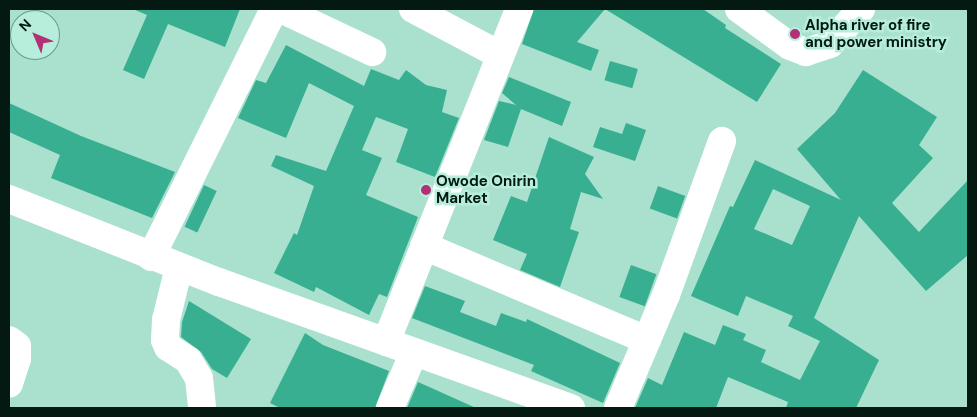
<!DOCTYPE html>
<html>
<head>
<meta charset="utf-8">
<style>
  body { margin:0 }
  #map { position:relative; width:977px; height:417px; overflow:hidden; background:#a9e0ce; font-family:"DM Sans",sans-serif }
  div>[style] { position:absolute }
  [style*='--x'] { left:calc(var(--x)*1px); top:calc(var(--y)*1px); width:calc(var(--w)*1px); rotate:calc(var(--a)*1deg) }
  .building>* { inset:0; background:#37af90; transform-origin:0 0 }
  .minor>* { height:28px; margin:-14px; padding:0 14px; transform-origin:14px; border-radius:14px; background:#fff }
  .dots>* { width:14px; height:14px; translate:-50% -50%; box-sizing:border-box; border:2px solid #b6eddb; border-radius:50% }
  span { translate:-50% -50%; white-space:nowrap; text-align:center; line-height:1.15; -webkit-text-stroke:5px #b6eddb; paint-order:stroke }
  .poi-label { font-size:15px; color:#031912; font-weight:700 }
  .left { translate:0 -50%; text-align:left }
  .frame { position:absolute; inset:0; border:10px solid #031912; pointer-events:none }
  .north { position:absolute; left:10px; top:10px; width:50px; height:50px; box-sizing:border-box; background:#b6eddb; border:1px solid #6e988b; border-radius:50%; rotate:315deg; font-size:14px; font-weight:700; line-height:20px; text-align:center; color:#031912 }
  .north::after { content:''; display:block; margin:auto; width:18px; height:22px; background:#b32f76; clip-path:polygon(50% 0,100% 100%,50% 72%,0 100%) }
</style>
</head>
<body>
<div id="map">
  <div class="building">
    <div style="clip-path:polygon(133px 9px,240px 9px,225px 47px,168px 24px,144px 79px,123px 70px,147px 15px)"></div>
    <div style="clip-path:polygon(534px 9px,703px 9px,726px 25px,725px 28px,781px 64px,757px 102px,605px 9px,577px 42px,599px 50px,591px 71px,522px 44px)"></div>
    <div style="clip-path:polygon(286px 45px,364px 86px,371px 69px,399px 80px,406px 70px,426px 85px,447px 90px,442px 112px,459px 118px,435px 177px,396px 162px,408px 129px,376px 117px,362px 150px,382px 158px,366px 195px,418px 217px,387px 297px,379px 294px,369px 315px,316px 287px,314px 292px,274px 273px,294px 233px,297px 235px,314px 186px,271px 166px,276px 155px,326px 171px,354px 106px,309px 83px,286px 138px,238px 118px,256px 80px,266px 83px)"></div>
    <div style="left:610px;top:61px;width:29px;height:20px;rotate:16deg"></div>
    <div style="clip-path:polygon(evenodd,863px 70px,937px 117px,919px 145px,933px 158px,892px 203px,919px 232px,968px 180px,968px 255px,926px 291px,859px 216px,814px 318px,879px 360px,856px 408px,786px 408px,788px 402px,728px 377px,716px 408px,635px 408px,648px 378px,662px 385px,684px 332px,715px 345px,723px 325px,746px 334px,743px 340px,766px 350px,761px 362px,800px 380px,820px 341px,788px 326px,793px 316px,746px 296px,738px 316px,691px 296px,730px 206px,733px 207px,755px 160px,841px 200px,797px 149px,835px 113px,863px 70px,773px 189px,810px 206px,792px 245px,754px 229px,773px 189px)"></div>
    <div style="clip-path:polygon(509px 77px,571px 102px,562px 126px,521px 109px,508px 147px,484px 140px,499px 101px,516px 105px,502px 93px)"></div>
    <div style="clip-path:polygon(9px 103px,81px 136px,175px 172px,152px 218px,51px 178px,60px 155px,9px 132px)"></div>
    <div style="clip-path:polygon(626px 123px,646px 130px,635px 161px,593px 147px,600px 127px,622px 134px)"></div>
    <div style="clip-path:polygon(549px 137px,594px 157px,585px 174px,603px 199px,581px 192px,570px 229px,579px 232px,560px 287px,520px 270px,527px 254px,493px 240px,511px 196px,527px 202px)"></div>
    <div style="left:204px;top:185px;width:14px;height:46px;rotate:25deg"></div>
    <div style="left:658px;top:186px;width:29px;height:24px;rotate:20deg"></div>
    <div style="left:631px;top:265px;width:27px;height:34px;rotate:20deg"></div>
    <div style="clip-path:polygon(425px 286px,465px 301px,460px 312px,496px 326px,501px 313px,526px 322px,527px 319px,620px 363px,603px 403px,531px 371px,534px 365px,412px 318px)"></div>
    <div style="clip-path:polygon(189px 301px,251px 339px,227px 378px,212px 369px,201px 352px,181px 337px,182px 322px)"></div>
    <div style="clip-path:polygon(305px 333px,323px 345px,389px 371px,375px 408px,280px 408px,270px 403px)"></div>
    <div style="clip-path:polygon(418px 382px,427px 386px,476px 408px,407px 408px)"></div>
  </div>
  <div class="minor">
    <div style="--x:281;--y:9;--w:101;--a:25.3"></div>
    <div style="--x:413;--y:9;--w:98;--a:27.9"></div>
    <div style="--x:739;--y:9;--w:63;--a:36"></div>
    <div style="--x:790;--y:46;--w:17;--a:21"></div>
    <div style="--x:806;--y:52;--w:25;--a:-18"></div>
    <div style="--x:830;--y:44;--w:47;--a:-48.5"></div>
    <div style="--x:9;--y:199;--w:226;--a:21.6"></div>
    <div style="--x:219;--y:282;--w:374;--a:19.7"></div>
    <div style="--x:424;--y:246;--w:242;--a:22.9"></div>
    <div style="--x:151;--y:257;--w:277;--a:-63.6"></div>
    <div style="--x:179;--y:267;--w:55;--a:103.8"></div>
    <div style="--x:166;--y:320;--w:20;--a:93"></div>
    <div style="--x:165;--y:340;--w:8;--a:67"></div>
    <div style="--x:168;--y:347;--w:24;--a:33"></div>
    <div style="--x:188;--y:360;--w:21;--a:59"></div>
    <div style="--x:199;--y:378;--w:30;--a:84"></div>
    <div style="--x:9;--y:340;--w:10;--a:37"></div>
    <div style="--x:17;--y:346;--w:13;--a:90"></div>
    <div style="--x:17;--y:359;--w:26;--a:108"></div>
    <div style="--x:386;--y:342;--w:359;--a:-68.2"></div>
    <div style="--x:390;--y:408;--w:61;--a:-66.8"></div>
    <div style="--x:618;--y:408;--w:123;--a:-67"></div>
    <div style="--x:666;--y:295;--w:164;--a:-70"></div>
  </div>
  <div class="dots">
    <div style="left:795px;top:34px;background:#b32f76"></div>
    <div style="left:426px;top:190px;background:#b32f76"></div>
  </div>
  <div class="poi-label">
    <span class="left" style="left:805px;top:34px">Alpha river of fire<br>and power ministry</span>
    <span class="left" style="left:436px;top:190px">Owode Onirin<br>Market</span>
  </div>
  <div class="frame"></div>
  <div class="north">N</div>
</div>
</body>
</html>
